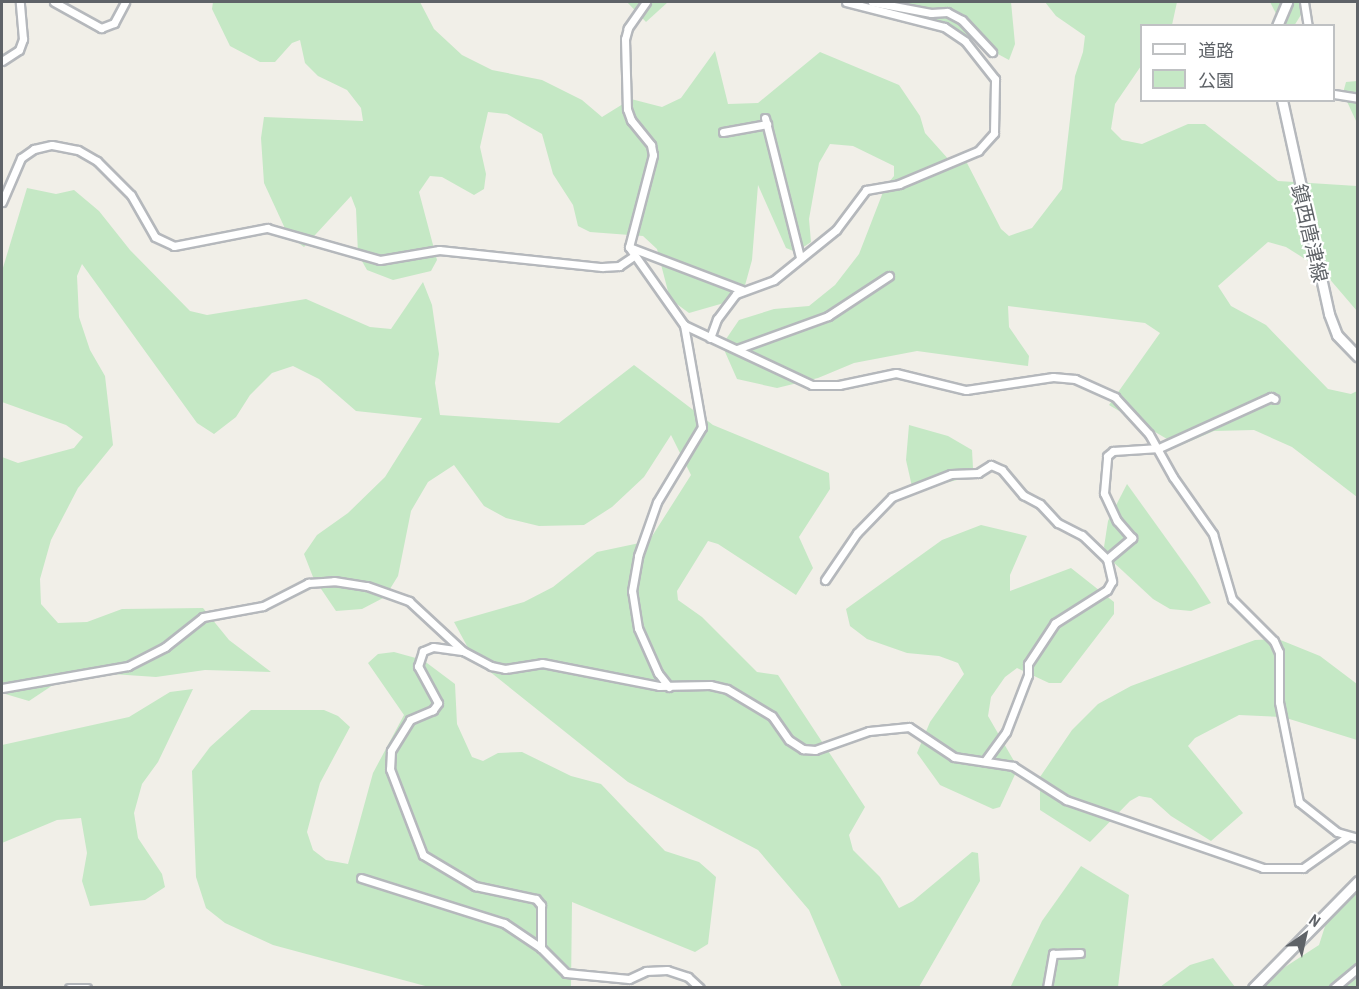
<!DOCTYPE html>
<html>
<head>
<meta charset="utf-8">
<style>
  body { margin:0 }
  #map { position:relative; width:1359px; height:989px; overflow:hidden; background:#f1efe8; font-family:"Archivo Narrow","Noto Sans JP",sans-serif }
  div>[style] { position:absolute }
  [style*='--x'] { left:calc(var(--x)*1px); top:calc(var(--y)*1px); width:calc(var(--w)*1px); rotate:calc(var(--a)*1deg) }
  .green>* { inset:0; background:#c5e8c5 }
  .roads { filter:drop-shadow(2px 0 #b5b8bc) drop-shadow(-2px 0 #b5b8bc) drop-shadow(0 2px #b5b8bc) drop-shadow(0 -2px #b5b8bc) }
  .minor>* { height:7px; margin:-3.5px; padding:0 3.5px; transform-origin:3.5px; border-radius:3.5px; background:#fff }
  .secondary>* { height:9px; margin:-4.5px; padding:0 4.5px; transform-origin:4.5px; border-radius:4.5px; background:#fff }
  span { translate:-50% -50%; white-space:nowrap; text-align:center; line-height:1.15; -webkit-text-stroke:4.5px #fff; paint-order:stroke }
  .street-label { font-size:20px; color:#5f6368 }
  .frame { position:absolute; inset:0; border:3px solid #5f6368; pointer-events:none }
  .legend { position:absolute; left:1140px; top:24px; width:195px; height:78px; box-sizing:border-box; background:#fff; border:2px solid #bfc1c3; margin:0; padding:8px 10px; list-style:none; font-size:18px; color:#5f6368 }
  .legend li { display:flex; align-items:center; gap:12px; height:30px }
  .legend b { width:30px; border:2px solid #bfc1c3 }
  .north { position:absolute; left:1275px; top:905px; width:60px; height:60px; -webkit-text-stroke:4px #fff; paint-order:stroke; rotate:34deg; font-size:16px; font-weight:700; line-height:24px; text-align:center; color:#5f6368 }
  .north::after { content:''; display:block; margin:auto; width:21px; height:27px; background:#5f6368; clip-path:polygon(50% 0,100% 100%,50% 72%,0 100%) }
</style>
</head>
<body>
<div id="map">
  <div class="green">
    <div style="clip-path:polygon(213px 2px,420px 2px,434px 29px,462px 55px,492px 70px,542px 80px,582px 100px,602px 117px,631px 99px,662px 107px,681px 98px,715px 51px,728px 104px,758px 103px,820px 52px,899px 85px,920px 116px,925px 133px,950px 161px,967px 163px,1001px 229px,1009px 236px,1032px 228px,1062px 189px,1075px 76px,1083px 52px,1085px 36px,1056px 16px,1045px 2px,1177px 2px,1172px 25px,1142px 26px,1141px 66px,1115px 104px,1111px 129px,1122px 140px,1142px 144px,1188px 124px,1205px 124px,1278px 181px,1357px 186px,1357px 311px,1321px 269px,1286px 247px,1268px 242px,1218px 286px,1231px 306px,1266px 325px,1328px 389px,1351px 394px,1357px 391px,1357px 497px,1292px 447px,1254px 430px,1214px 431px,1179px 446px,1109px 405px,1160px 333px,1145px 323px,1008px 306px,1009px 327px,1029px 356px,1028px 366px,917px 351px,854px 363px,818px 378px,777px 388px,737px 379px,722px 345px,739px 320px,774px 309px,809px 306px,835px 285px,859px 254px,885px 187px,894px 176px,894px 166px,853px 146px,830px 144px,819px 163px,809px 219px,811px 242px,796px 252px,786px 248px,758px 185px,752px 260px,744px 289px,724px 303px,689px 313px,670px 299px,657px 249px,643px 236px,590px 232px,578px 226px,573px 205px,553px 174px,542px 134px,507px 114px,488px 112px,480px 147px,486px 174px,484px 189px,474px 195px,442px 177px,430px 176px,419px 192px,437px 260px,431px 271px,393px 280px,367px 270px,358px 254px,356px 209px,351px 196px,304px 247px,288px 235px,264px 183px,261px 138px,264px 117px,363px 121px,361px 108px,347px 90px,318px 76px,305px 63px,300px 40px,292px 43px,275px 62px,260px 62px,230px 46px,212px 9px)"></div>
    <div style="clip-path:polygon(627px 2px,668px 2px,646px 22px)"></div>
    <div style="clip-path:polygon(901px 2px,1011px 2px,1015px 44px,1009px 60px)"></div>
    <div style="clip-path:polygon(1270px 2px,1309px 2px,1294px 26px,1282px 25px)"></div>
    <div style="clip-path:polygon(1357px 81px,1357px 123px,1343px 93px,1346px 82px)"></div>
    <div style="clip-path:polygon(27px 188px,56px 194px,74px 190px,99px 211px,130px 250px,190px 311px,207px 315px,306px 299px,370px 327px,391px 329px,423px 282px,432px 305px,439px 354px,435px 383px,440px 415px,559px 423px,634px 365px,713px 425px,829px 473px,830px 489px,799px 537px,813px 568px,796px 595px,718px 544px,708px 541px,677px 591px,678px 600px,702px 617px,757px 672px,778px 675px,865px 807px,849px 835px,853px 850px,880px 877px,899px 908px,913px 901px,972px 852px,978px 853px,980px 881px,919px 987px,842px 987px,809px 910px,758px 850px,628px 782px,474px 659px,454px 622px,524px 602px,553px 587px,597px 552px,649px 541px,691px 475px,671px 435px,644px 477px,612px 507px,584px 525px,539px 526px,506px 518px,484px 506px,454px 465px,428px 482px,411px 511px,398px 576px,385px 597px,362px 609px,336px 611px,313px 577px,304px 554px,317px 535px,348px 513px,385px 477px,422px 418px,356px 411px,319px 379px,293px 366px,272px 373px,250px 395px,236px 417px,214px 434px,197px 423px,82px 264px,77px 276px,79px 317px,90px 350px,105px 376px,113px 445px,78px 488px,51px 540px,40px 579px,41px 604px,58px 623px,87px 622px,122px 609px,203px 608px,229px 640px,271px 672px,205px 670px,156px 677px,83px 672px,62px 679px,29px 701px,2px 693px,2px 457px,18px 463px,74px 448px,83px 437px,66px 425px,2px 402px,2px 271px)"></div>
    <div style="clip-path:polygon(909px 425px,948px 436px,972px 450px,973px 468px,969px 477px,913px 491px,906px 460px)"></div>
    <div style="clip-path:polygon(1127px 484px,1196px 580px,1211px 603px,1191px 611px,1170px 609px,1153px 599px,1111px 560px,1104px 547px,1108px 521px)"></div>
    <div style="clip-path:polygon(981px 525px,1027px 536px,1010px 575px,1010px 591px,1071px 568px,1114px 602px,1114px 614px,1061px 683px,1049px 683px,1017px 668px,1005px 677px,991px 697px,988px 716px,1018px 768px,1000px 807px,993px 809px,940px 785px,917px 753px,930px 722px,964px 674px,958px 663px,939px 656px,907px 653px,867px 639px,850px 626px,846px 609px,942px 540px)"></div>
    <div style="clip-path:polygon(1278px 639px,1320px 656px,1357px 684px,1357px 740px,1283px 717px,1239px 715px,1195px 738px,1188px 746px,1243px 813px,1211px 841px,1171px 816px,1151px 798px,1139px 796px,1130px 801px,1090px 842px,1040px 810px,1040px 777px,1072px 730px,1098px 704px,1131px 686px,1255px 640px)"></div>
    <div style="clip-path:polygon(394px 652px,423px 660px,455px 684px,457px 724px,472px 757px,483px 761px,498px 753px,522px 752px,571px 776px,601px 784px,665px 851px,699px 862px,716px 877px,708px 944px,695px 952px,572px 902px,571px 988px,429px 987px,273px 945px,225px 923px,206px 908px,196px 877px,192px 771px,210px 747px,251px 710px,324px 710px,338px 716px,350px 727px,320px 783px,307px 832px,313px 850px,326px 860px,348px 864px,373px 773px,404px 715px,368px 663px,378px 654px)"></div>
    <div style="clip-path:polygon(193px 689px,158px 762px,142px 784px,134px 813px,138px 838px,162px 874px,165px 887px,145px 900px,90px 906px,82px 881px,87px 853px,81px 818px,57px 820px,2px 843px,2px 745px,129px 717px,170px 692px)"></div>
    <div style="clip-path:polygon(1081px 866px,1129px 895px,1118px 987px,1010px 988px,1042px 921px)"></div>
    <div style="clip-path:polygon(1357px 892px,1357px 987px,1263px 988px,1285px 967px,1319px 945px,1327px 920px)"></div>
    <div style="clip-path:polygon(1213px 958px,1235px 987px,1160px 987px,1190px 965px)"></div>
  </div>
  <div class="roads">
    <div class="minor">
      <div style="--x:54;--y:2;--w:54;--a:29"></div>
      <div style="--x:101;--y:28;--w:14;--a:-21"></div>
      <div style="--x:114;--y:23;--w:24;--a:-62"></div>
      <div style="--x:646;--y:2;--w:32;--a:125"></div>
      <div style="--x:628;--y:28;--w:11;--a:105"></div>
      <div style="--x:625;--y:39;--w:70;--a:88.4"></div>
      <div style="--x:627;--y:109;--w:12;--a:70"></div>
      <div style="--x:631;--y:120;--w:32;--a:51"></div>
      <div style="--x:651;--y:145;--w:10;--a:79"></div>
      <div style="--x:653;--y:155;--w:95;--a:104.6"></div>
      <div style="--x:629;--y:247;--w:95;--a:54.8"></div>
      <div style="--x:684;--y:325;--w:141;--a:25.1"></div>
      <div style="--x:812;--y:385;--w:27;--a:0"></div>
      <div style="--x:839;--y:385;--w:58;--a:-11.9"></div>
      <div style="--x:896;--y:373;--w:72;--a:13.7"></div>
      <div style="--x:966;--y:390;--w:88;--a:-8.5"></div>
      <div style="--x:1053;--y:377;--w:22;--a:5"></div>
      <div style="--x:1075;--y:379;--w:44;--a:24.2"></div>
      <div style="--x:1115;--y:397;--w:50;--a:47.4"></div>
      <div style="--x:1149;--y:434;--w:49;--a:60.8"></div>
      <div style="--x:1173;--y:477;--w:70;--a:54.9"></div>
      <div style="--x:1213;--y:534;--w:68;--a:73.7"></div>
      <div style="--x:1232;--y:599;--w:59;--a:45"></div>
      <div style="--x:1274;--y:641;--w:12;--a:66"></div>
      <div style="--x:1279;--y:652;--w:50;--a:90"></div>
      <div style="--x:1279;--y:702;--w:102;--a:78.7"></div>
      <div style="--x:1299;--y:802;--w:48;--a:38.3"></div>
      <div style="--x:1337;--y:832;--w:22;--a:16"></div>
      <div style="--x:872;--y:2;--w:60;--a:10.6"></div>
      <div style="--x:931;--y:13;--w:16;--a:-4"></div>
      <div style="--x:947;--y:12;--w:17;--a:28"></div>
      <div style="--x:962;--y:20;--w:44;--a:46.8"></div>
      <div style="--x:1304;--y:2;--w:24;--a:81"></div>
      <div style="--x:2;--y:61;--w:20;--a:-33"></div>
      <div style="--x:19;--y:50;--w:12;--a:-70"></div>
      <div style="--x:23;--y:39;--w:37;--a:-95"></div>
      <div style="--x:1334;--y:94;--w:24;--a:9"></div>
      <div style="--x:765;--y:118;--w:143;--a:75.9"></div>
      <div style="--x:723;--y:132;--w:45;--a:-10.3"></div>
      <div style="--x:2;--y:202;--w:48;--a:-66.6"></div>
      <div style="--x:21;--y:158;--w:16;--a:-35"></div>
      <div style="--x:34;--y:149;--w:18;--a:-13"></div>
      <div style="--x:52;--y:145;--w:26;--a:11"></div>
      <div style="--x:78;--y:150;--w:22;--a:30"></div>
      <div style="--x:97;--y:161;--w:48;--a:45"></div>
      <div style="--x:131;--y:195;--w:48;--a:60.3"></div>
      <div style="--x:155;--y:237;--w:21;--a:25"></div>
      <div style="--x:174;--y:246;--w:95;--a:-11"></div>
      <div style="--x:267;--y:228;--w:117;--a:15.8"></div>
      <div style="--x:380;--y:260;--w:60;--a:-9.6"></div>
      <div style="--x:439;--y:250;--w:164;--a:6"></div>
      <div style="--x:602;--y:267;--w:17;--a:-3"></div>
      <div style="--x:619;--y:266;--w:18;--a:-34"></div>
      <div style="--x:629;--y:247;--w:121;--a:20.8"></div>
      <div style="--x:710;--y:338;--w:20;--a:-70"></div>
      <div style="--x:717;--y:319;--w:31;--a:-53"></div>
      <div style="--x:736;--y:294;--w:40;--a:-20.2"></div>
      <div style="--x:774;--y:280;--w:80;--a:-38.9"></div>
      <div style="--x:836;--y:230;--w:50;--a:-53.1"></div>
      <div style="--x:866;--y:190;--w:34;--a:-10"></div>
      <div style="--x:899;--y:184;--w:86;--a:-22.7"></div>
      <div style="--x:978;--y:151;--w:24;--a:-48"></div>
      <div style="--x:994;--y:133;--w:54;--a:-88.9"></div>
      <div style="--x:995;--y:79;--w:48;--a:-128.3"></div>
      <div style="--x:965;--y:41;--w:25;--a:-146"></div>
      <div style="--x:944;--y:27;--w:101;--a:-165.7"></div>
      <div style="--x:737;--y:349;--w:97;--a:-19.9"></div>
      <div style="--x:828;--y:316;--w:73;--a:-33.3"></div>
      <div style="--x:1107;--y:559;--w:33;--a:-40"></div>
      <div style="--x:1132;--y:538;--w:23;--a:-131"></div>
      <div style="--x:1117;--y:521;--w:31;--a:-115"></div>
      <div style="--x:1104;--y:493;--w:37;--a:-85"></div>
      <div style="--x:1107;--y:456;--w:8;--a:-40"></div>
      <div style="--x:1113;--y:451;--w:46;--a:-3.7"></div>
      <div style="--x:1159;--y:448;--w:123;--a:-24.5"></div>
      <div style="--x:1271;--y:397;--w:4;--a:27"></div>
      <div style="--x:825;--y:580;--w:57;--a:-55.8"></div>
      <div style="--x:857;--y:533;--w:50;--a:-45.8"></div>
      <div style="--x:892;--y:497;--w:63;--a:-21.3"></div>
      <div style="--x:951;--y:474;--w:27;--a:-2"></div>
      <div style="--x:978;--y:473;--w:15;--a:-32"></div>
      <div style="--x:991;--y:465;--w:12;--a:24"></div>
      <div style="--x:1002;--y:470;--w:33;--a:50"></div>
      <div style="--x:1023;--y:495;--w:19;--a:28"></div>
      <div style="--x:1040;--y:504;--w:26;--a:47"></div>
      <div style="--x:1058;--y:523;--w:27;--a:27"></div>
      <div style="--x:1082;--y:535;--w:35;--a:44"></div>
      <div style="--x:1107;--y:559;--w:23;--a:77"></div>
      <div style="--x:1112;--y:581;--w:10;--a:119"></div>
      <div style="--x:1107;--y:590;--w:62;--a:147.6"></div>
      <div style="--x:1055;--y:623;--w:49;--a:123.4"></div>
      <div style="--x:1028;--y:664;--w:11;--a:90"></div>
      <div style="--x:1028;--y:675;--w:61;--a:111.1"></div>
      <div style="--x:1006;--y:732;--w:36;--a:126"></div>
      <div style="--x:462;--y:651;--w:29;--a:-172"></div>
      <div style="--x:433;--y:647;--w:11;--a:158"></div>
      <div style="--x:423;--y:651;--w:16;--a:108"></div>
      <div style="--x:418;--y:666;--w:42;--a:61.6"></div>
      <div style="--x:438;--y:703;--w:9;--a:126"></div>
      <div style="--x:433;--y:710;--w:25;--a:157"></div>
      <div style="--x:410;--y:720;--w:36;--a:122"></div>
      <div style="--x:391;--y:751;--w:18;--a:93"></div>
      <div style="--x:390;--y:769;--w:92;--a:69"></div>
      <div style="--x:423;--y:855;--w:61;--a:30.8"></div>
      <div style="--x:475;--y:886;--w:62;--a:12"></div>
      <div style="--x:536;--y:899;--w:8;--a:50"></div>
      <div style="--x:541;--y:905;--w:43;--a:90"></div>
      <div style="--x:541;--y:948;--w:35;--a:45"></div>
      <div style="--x:566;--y:973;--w:63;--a:5.4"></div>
      <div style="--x:629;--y:979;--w:19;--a:-25"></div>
      <div style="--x:646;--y:971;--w:21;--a:-3"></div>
      <div style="--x:667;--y:970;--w:22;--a:18"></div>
      <div style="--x:688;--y:977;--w:16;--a:43"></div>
      <div style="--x:669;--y:687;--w:18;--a:-128"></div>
      <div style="--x:658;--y:673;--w:49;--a:-114"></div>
      <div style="--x:638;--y:628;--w:37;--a:-99"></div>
      <div style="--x:632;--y:591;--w:36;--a:-80"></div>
      <div style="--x:638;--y:556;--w:57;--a:-70.6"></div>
      <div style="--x:657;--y:502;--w:87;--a:-59"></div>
      <div style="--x:702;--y:427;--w:104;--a:-100"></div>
      <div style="--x:2;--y:688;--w:128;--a:-9.9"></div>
      <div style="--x:128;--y:666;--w:42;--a:-27.2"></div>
      <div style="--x:165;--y:647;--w:48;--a:-38.3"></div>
      <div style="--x:203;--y:617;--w:61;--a:-10.4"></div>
      <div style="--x:263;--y:606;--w:51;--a:-27.1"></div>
      <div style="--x:308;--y:583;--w:26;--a:-4"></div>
      <div style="--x:334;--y:581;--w:33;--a:9"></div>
      <div style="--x:367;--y:586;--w:45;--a:19.7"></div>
      <div style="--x:409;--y:601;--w:74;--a:42.8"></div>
      <div style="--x:463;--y:651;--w:32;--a:28"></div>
      <div style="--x:491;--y:666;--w:14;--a:12"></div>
      <div style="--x:505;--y:669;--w:37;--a:-9"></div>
      <div style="--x:542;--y:663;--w:119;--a:11.1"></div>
      <div style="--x:659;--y:686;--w:51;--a:-1.1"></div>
      <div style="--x:710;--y:685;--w:17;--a:13"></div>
      <div style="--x:727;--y:689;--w:52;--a:31"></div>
      <div style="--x:772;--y:716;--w:29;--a:55"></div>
      <div style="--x:789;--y:740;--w:17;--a:33"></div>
      <div style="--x:803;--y:749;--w:12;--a:5"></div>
      <div style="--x:815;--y:750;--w:57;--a:-19.4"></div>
      <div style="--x:869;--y:731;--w:40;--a:-5.7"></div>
      <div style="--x:909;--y:727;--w:54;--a:33.7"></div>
      <div style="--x:954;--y:757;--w:60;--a:8.7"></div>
      <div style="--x:1013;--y:766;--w:63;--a:32.7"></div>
      <div style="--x:1066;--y:800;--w:208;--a:19"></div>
      <div style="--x:1263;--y:868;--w:40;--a:0"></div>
      <div style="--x:1303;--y:868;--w:54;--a:-35.2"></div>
      <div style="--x:361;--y:878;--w:150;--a:17.5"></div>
      <div style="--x:504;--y:923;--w:45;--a:34"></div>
      <div style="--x:69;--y:988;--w:18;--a:0"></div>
      <div style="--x:1047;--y:988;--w:35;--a:-80"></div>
      <div style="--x:1053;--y:954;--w:27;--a:-2"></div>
      <div style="--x:1334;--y:988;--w:31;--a:-40"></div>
    </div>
    <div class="secondary">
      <div style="--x:1277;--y:26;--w:26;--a:-67"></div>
      <div style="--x:1282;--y:100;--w:219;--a:77.6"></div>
      <div style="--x:1329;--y:314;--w:22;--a:69"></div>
      <div style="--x:1337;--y:335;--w:30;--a:46"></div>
      <div style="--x:1253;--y:988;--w:150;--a:-45.5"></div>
    </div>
  </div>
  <div class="street-label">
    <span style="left:1310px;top:233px;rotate:77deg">鎮西唐津線</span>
  </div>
  <div class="frame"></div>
  <ul class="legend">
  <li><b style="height:8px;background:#fff"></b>道路</li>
  <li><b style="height:16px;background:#c5e8c5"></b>公園</li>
  </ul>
  <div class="north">N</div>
</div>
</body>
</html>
